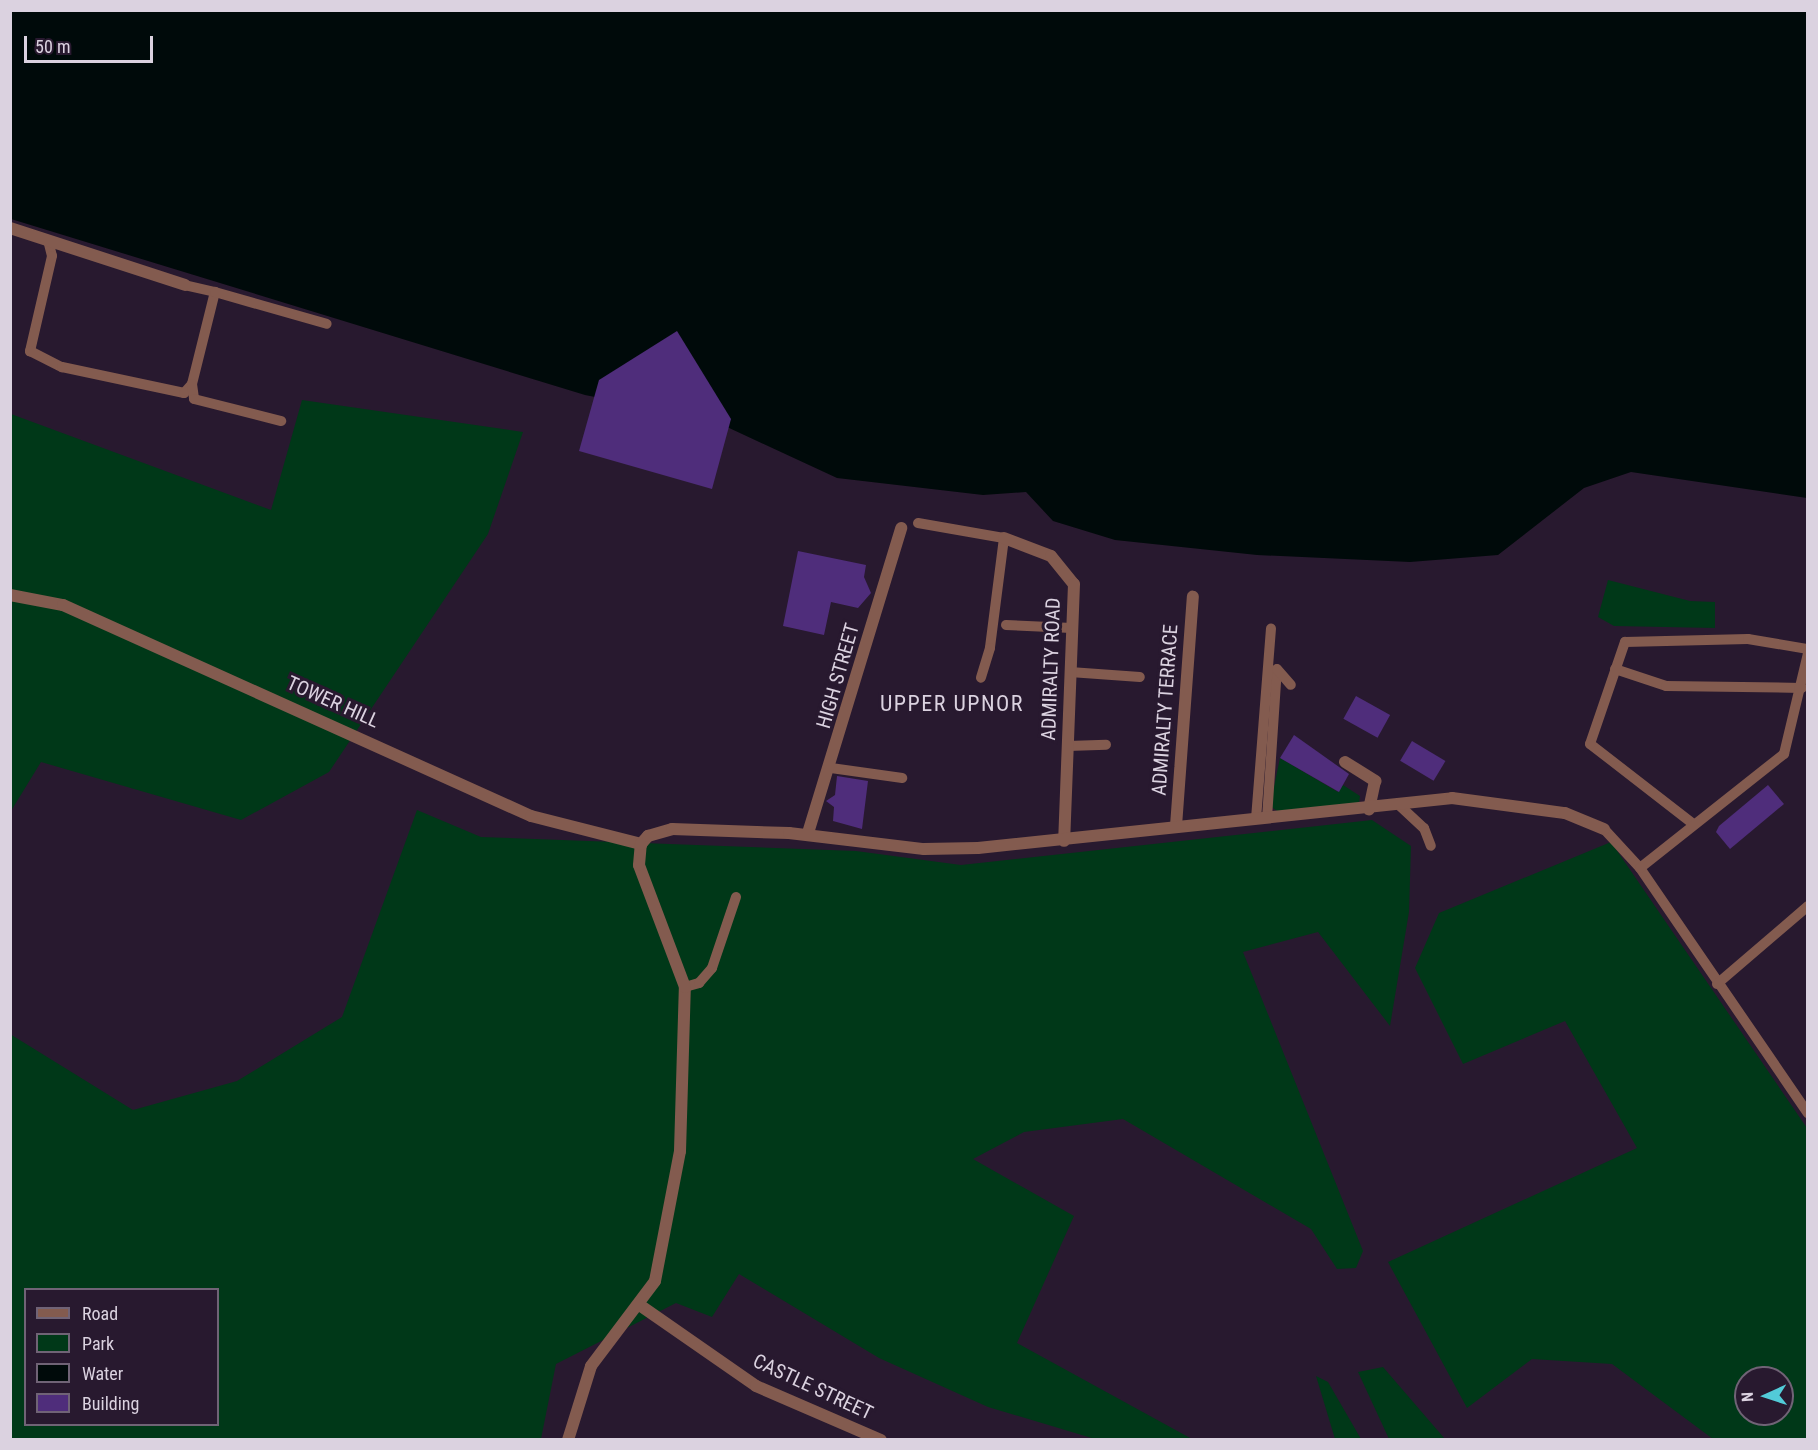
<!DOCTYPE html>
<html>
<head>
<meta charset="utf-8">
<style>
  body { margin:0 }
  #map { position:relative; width:1818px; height:1450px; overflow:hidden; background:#28192f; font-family:"Roboto Condensed",sans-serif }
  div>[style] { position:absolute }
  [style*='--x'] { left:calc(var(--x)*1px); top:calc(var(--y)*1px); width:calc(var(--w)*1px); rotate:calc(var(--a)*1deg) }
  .green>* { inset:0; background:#003818 }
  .water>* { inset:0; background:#000a0a }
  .building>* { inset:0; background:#4f2d7b; transform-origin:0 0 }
  .lane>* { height:10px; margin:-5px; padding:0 5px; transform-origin:5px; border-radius:5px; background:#835b4f }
  .street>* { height:12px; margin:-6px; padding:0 6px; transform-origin:6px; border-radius:6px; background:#835b4f }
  span { translate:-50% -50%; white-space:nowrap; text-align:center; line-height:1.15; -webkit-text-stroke:6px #28192f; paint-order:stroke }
  .street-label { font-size:20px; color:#dbd2e0 }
  .quarter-label { font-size:22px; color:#dbd2e0; letter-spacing:1.5px }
  .frame { position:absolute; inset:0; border:12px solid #dbd2e0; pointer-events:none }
  .legend { position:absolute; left:24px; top:1288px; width:195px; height:138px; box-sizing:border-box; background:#28192f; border:2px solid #706376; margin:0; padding:8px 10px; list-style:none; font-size:18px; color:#dbd2e0 }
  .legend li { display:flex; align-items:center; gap:12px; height:30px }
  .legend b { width:30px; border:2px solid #706376 }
  .north { position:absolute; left:1734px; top:1366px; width:60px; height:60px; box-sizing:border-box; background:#28192f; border:2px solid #706376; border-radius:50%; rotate:267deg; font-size:16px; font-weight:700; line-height:24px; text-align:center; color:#dbd2e0 }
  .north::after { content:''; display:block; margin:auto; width:21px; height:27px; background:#52cbd8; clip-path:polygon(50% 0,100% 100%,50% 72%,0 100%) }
  .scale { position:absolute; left:24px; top:36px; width:129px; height:27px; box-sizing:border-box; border:3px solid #dbd2e0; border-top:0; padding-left:8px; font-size:18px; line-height:21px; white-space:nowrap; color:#dbd2e0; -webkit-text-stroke:4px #28192f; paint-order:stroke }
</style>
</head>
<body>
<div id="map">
  <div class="green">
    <div style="clip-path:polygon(302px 400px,523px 432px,488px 534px,329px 772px,241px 820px,41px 762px,11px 811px,11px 414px,271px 510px)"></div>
    <div style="clip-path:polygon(1608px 580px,1690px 601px,1715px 602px,1715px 628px,1614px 626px,1598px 617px)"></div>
    <div style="clip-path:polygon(1280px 758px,1338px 792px,1343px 785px,1360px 796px,1358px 810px,1280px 813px,1270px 806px)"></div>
    <div style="clip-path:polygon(evenodd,417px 810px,481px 837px,856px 851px,961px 865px,1372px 820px,1411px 846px,1409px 912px,1390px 1026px,1318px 932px,1243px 952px,1363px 1251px,1356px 1268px,1337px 1269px,1311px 1229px,1123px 1119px,1024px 1132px,973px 1159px,1074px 1216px,1017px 1343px,1192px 1439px,1095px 1439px,988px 1407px,879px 1358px,739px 1274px,712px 1317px,676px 1303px,556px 1364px,541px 1439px,11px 1439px,10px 1034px,133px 1110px,237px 1081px,342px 1017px,417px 810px,26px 1290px,218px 1290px,218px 1424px,26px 1424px,26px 1290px)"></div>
    <div style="clip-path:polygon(evenodd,1611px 842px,1807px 1128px,1807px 1439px,1713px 1439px,1612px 1364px,1532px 1359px,1467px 1408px,1388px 1262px,1637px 1148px,1565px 1021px,1463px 1064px,1415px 968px,1439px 913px,1611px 842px,1746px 1378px,1782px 1378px,1782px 1414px,1746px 1414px,1746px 1378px)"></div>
    <div style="clip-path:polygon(1383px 1367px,1445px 1439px,1389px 1439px,1358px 1372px)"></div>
    <div style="clip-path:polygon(1316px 1376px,1328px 1382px,1361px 1439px,1335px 1439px)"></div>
  </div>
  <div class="water">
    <div style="clip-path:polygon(10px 11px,1807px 11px,1807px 498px,1631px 472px,1584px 488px,1498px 555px,1410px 562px,1257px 555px,1115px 540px,1053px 521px,1026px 492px,983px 495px,837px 478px,712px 420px,585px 395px,11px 219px)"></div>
  </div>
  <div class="building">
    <div style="clip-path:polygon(677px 331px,731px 419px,712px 489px,579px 451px,599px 380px)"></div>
    <div style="clip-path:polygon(798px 551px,866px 565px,864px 577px,871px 593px,858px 608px,831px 602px,824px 635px,783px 626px)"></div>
    <div style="left:1356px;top:696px;width:39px;height:26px;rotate:29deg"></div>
    <div style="clip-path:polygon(1294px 735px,1349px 774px,1339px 792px,1280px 758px)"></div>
    <div style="left:1412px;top:741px;width:39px;height:23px;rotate:31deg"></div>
    <div style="clip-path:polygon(837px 776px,868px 781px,862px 829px,833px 821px,834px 807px,826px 801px,835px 795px)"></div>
    <div style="clip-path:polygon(1768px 785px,1784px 804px,1730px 849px,1716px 832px,1719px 826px)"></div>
  </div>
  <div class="lane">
    <div style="--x:49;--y:244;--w:12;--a:76"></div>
    <div style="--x:52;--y:256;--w:98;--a:103"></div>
    <div style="--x:30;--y:351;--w:36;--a:27"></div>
    <div style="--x:62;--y:367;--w:125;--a:12"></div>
    <div style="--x:184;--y:393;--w:12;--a:-48"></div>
    <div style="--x:192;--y:384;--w:95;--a:-76"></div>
    <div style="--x:215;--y:292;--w:31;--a:-167"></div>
    <div style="--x:215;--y:292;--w:116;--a:15.9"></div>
    <div style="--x:192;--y:384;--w:15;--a:82"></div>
    <div style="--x:194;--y:399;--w:90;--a:14.2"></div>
    <div style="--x:918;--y:523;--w:87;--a:9.9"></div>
    <div style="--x:1004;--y:538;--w:111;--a:97.3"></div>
    <div style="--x:990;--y:648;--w:31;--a:107"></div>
    <div style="--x:1006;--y:625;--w:66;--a:2.6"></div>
    <div style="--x:1615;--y:669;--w:54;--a:18.4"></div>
    <div style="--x:1666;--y:686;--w:136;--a:0.8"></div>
    <div style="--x:1070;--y:672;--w:70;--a:4.1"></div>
    <div style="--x:1068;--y:746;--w:38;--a:-2"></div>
    <div style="--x:831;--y:768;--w:72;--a:8"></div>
    <div style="--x:1400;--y:806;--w:33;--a:43"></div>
    <div style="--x:1424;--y:828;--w:19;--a:69"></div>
    <div style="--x:1267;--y:818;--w:149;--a:-86.2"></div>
    <div style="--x:1277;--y:669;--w:21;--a:49"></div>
    <div style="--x:1256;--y:819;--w:191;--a:-85.5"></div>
    <div style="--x:1692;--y:823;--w:129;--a:-142.2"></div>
    <div style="--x:1590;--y:744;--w:108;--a:-71.1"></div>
    <div style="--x:1625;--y:642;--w:123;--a:-1.4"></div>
    <div style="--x:1748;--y:639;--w:61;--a:9.5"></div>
    <div style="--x:1604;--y:829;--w:53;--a:47.3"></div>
    <div style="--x:1640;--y:868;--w:297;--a:55.6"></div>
    <div style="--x:1640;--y:868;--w:184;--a:-38.4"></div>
    <div style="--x:1784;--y:754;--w:104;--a:-76.6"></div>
    <div style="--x:1717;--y:984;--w:120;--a:-40.6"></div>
    <div style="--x:685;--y:987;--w:15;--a:-16"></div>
    <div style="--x:699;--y:983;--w:20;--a:-49"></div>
    <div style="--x:712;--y:968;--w:75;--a:-71.3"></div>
  </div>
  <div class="street">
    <div style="--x:10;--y:228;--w:184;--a:18"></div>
    <div style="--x:1004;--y:538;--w:50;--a:21"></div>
    <div style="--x:1051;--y:556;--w:36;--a:51"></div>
    <div style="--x:1074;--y:584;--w:257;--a:92.2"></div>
    <div style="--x:10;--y:595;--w:54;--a:10.7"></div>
    <div style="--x:63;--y:605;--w:513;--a:24.27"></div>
    <div style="--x:531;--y:816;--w:114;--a:14.3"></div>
    <div style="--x:1345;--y:762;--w:36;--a:32"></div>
    <div style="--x:1375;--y:781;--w:29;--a:102"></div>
    <div style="--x:1176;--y:826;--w:230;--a:-85.8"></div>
    <div style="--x:808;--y:833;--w:319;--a:-73"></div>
    <div style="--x:641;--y:1306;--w:140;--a:34.8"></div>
    <div style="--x:756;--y:1386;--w:136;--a:23.4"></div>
    <div style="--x:568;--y:1440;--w:77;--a:-72.7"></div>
    <div style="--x:591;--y:1366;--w:106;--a:-53"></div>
    <div style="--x:655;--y:1281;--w:132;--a:-79.1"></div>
    <div style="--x:680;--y:1151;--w:164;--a:-88.3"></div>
    <div style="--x:685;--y:987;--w:130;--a:-110.7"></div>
    <div style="--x:639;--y:865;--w:21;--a:-85"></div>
    <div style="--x:641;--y:844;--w:11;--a:-49"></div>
    <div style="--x:648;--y:836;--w:25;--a:-16"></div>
    <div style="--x:672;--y:829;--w:117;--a:2"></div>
    <div style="--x:789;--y:833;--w:136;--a:6.8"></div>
    <div style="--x:924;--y:849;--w:54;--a:-1.1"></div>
    <div style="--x:978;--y:848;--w:477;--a:-6"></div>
    <div style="--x:1452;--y:798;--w:114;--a:7.6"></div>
    <div style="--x:1565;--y:813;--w:42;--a:22.3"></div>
  </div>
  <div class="street-label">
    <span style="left:1051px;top:669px;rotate:-88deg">ADMIRALTY ROAD</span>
    <span style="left:838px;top:676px;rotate:-74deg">HIGH STREET</span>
    <span style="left:333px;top:702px;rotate:24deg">TOWER HILL</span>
    <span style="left:1165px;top:710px;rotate:-86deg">ADMIRALTY TERRACE</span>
    <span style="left:813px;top:1387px;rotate:25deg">CASTLE STREET</span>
  </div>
  <div class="quarter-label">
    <span style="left:952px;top:704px">UPPER UPNOR</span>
  </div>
  <div class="frame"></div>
  <ul class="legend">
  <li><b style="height:8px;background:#835b4f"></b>Road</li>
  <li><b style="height:16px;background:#003818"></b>Park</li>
  <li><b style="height:16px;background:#000a0a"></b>Water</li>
  <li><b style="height:16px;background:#4f2d7b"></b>Building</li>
  </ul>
  <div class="north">N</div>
  <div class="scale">50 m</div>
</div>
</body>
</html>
